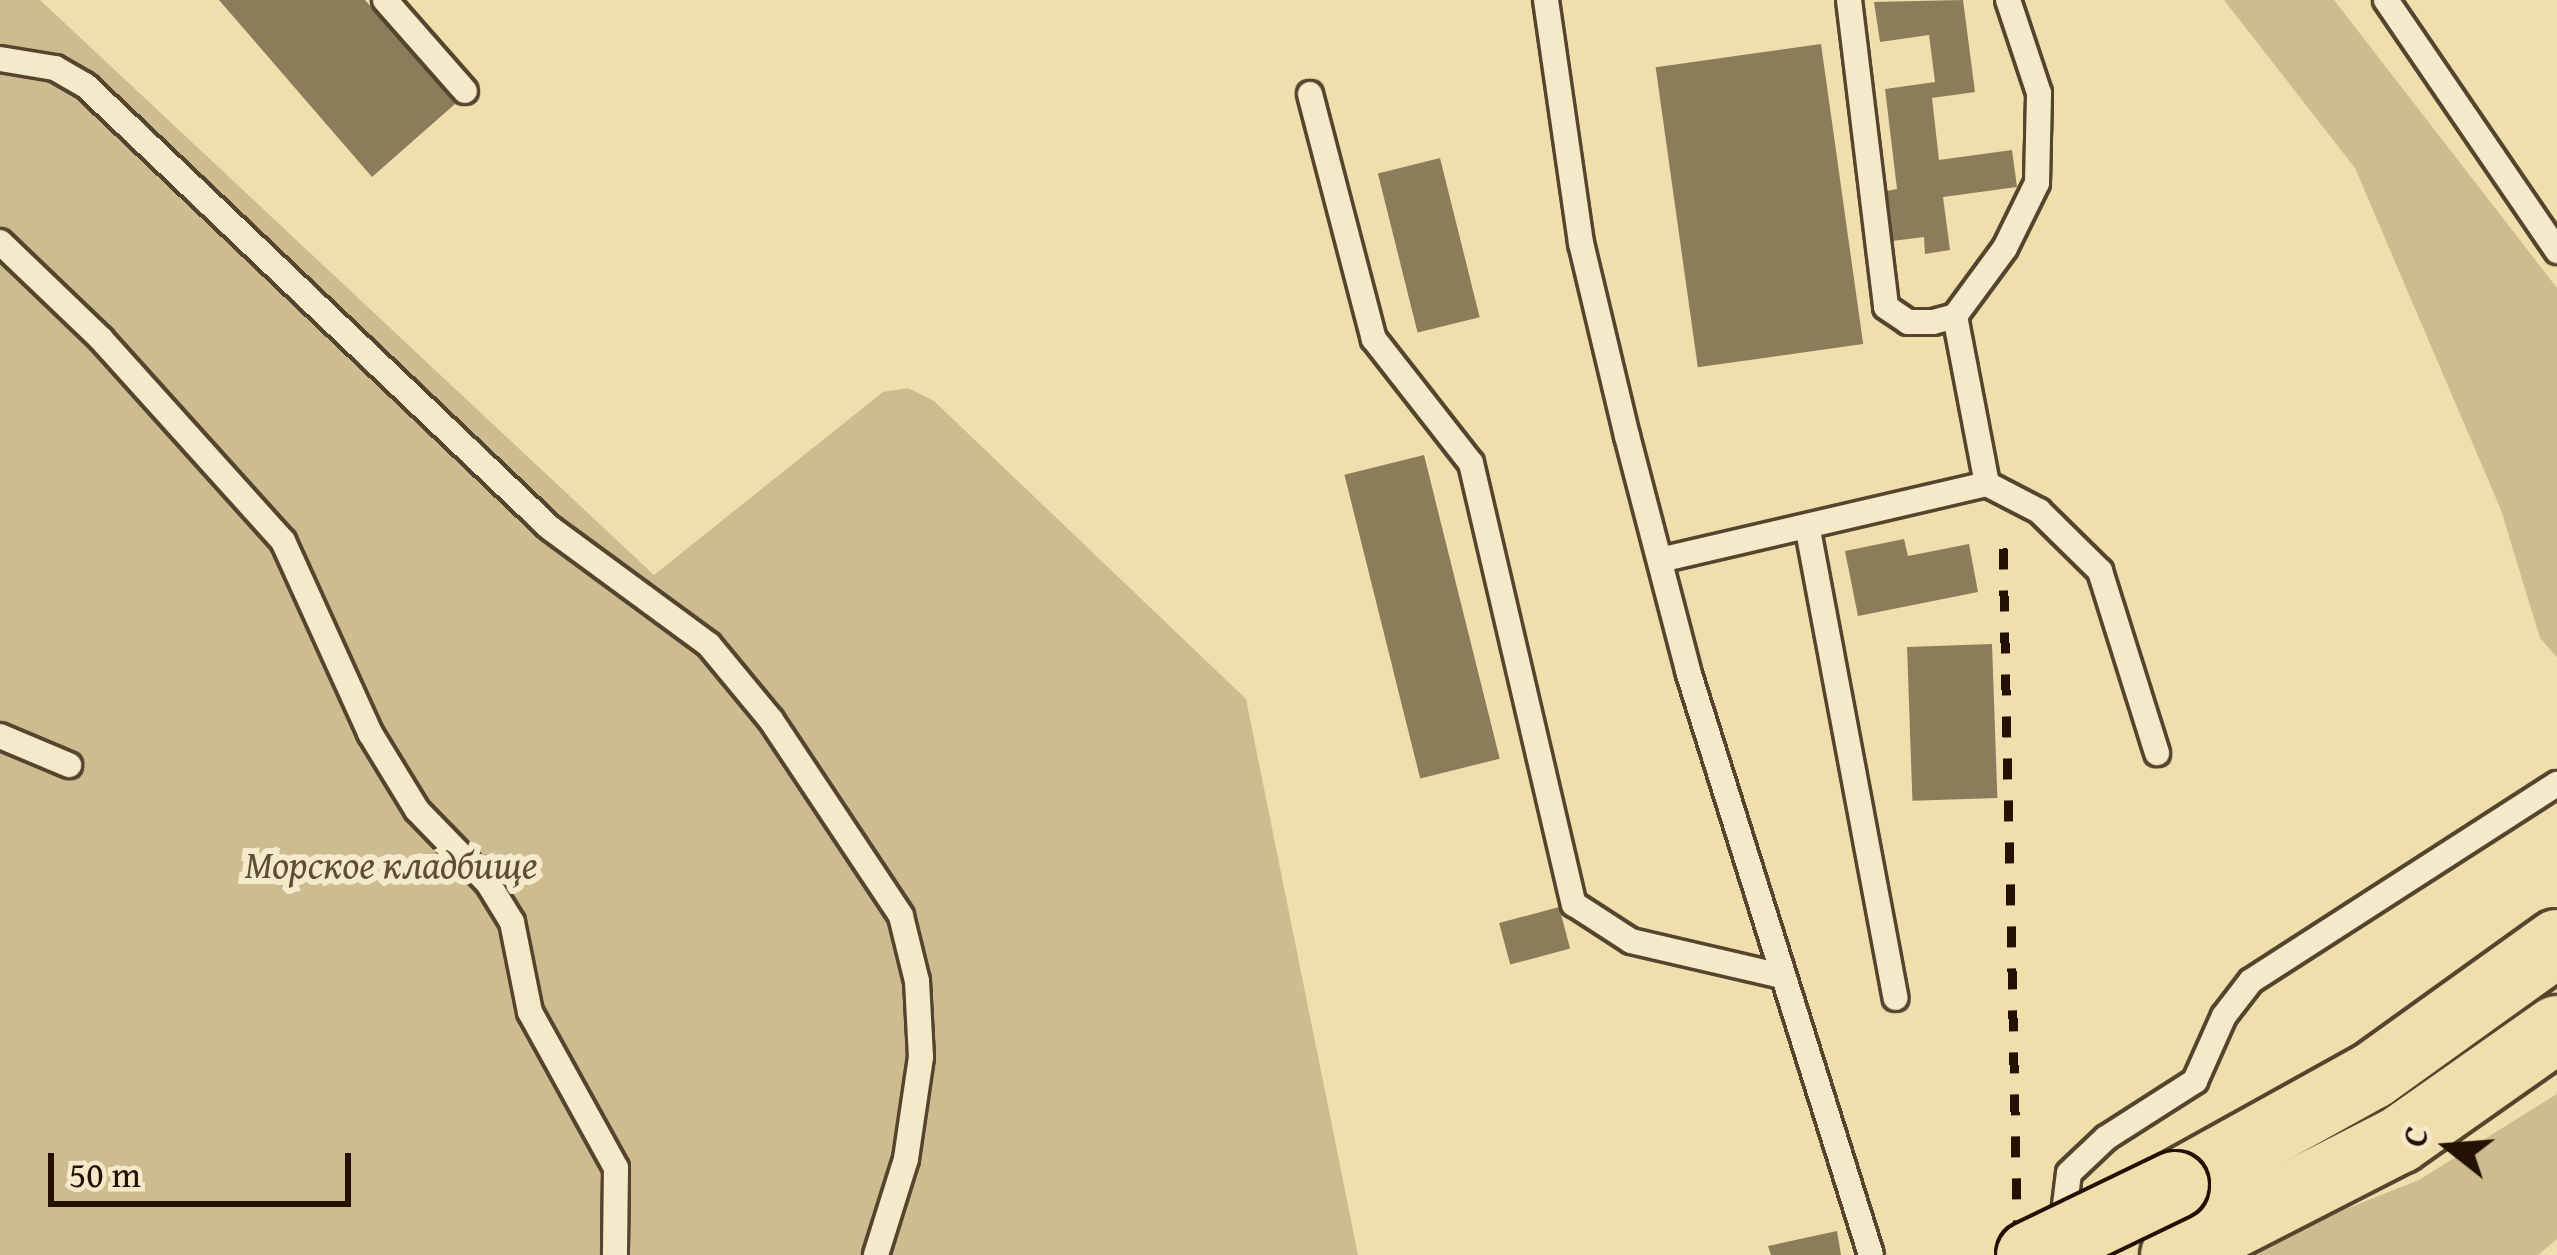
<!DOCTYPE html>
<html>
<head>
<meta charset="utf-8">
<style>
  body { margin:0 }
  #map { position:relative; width:2557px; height:1255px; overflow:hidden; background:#eedfac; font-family:"Gentium Book Plus",serif }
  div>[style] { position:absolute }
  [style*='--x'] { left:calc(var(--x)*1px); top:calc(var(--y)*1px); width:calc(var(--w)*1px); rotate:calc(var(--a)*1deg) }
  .green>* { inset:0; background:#ccbc8f }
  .building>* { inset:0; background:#8d7c5b; transform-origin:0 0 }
  .roads { filter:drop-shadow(3px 0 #56442e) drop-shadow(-3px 0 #56442e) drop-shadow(0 3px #56442e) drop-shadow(0 -3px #56442e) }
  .service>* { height:24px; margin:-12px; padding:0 12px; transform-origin:12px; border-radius:12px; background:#f4eac9 }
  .trunk>* { height:66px; margin:-33px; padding:0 33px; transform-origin:33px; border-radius:33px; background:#eedfac }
  .rail>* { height:9px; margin-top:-4.5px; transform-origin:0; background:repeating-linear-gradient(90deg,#241104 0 21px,transparent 0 42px) }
  .bridges { filter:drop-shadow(3px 0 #241104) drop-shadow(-3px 0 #241104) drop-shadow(0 3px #241104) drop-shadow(0 -3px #241104) }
  .trunk-bridge>* { height:66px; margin:-33px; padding:0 33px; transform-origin:33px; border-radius:33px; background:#eedfac }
  span { translate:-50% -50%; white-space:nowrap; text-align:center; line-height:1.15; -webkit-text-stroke:12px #f4eac9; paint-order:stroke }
  .park-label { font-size:39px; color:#5f4d35; font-style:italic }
  .north { position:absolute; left:2389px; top:1087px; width:120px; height:120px; -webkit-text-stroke:9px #f4eac9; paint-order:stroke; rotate:287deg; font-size:33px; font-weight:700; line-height:48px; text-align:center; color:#241104 }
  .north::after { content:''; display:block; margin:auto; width:42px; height:54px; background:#241104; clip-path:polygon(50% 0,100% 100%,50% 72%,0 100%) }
  .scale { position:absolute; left:48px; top:1153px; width:303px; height:54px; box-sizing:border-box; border:6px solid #241104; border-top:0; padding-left:15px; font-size:36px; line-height:42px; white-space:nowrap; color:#241104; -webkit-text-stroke:9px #f4eac9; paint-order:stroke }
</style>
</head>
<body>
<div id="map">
  <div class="green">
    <div style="clip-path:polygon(0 0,40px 0,654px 575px,883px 392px,908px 388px,934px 401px,1246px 699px,1358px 1255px,0 1255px)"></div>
    <div style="clip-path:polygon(2224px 0,2334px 0,2557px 288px,2557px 657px,2540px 638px,2501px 510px,2355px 168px)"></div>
    <div style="clip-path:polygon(2557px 1094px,2557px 1239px,2538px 1255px,2255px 1255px,2295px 1229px,2419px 1180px)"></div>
  </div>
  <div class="building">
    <div style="clip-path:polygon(219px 0,365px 0,455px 104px,372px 177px)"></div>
    <div style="clip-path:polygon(1963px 0,1975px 92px,1932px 98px,1939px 160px,2012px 150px,2017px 187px,1943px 197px,1950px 250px,1925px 254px,1924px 237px,1892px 241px,1886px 191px,1897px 189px,1885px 89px,1935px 82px,1929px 35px,1880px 42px,1874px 2px)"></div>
    <div style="left:1821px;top:44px;width:303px;height:167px;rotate:82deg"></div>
    <div style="left:1440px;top:158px;width:164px;height:64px;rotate:76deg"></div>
    <div style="left:1424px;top:455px;width:313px;height:82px;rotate:76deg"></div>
    <div style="clip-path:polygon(1904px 539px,1908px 556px,1969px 544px,1978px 592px,1858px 616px,1845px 551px)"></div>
    <div style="left:1992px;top:644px;width:154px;height:85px;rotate:88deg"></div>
    <div style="left:1559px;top:907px;width:43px;height:62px;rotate:75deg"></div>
    <div style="clip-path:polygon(1837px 1231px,1841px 1255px,1771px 1255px,1768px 1246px)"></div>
  </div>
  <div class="roads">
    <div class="service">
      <div style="--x:385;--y:0;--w:121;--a:48.7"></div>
      <div style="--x:1546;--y:0;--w:246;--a:81.8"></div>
      <div style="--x:1581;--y:243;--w:198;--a:76.6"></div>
      <div style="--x:1627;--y:436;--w:243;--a:75.4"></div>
      <div style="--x:1688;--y:671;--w:612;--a:72.6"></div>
      <div style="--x:1849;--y:0;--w:309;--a:83.1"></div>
      <div style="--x:1886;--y:307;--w:27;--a:34"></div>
      <div style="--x:1908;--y:322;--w:25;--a:0"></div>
      <div style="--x:1933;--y:322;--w:23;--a:-15"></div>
      <div style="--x:1955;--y:316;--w:84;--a:-53.7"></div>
      <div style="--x:2005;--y:248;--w:72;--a:-63.8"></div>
      <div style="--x:2037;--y:183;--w:90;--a:-88.7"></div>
      <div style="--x:2039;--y:93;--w:98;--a:-108.4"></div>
      <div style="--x:2386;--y:0;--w:304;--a:55.7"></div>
      <div style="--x:0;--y:59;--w:56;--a:9.3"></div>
      <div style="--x:55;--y:68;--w:34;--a:30"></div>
      <div style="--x:85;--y:85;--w:642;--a:43.61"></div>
      <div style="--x:550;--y:528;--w:197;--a:36.3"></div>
      <div style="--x:709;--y:645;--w:97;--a:50.4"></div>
      <div style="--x:771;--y:720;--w:235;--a:56.4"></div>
      <div style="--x:901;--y:916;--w:67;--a:76.2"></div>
      <div style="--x:917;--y:981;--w:76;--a:87"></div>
      <div style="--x:921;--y:1057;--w:103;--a:98.4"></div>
      <div style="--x:906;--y:1159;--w:101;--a:107.4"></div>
      <div style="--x:1310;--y:94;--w:253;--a:75.4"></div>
      <div style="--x:1374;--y:339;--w:157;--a:52"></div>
      <div style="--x:1471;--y:463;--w:453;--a:76.9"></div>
      <div style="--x:1574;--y:904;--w:68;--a:33"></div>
      <div style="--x:1631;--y:941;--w:154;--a:13.1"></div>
      <div style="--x:0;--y:242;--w:140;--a:43.8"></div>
      <div style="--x:101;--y:339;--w:272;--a:48"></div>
      <div style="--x:283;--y:541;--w:211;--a:65.6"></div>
      <div style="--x:370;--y:733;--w:90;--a:58.6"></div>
      <div style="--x:417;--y:810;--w:102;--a:45.8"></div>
      <div style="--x:488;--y:883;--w:46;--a:58.4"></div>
      <div style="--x:512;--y:922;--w:92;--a:78.7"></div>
      <div style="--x:530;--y:1012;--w:178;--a:61.1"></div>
      <div style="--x:616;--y:1168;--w:87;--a:90.7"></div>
      <div style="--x:1955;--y:316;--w:171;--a:79.2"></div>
      <div style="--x:1808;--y:530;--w:476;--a:79.4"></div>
      <div style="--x:1660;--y:560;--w:336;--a:-13.1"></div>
      <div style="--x:1987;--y:484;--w:59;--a:27.4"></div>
      <div style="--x:2039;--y:511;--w:86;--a:44.5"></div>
      <div style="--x:2100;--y:571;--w:191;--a:72.6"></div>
      <div style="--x:0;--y:736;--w:75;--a:22.8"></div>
      <div style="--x:2062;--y:1229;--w:56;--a:-82.9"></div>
      <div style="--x:2069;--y:1173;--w:51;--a:-43.4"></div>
      <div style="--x:2106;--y:1138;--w:106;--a:-32.6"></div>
      <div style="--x:2195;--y:1081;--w:71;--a:-66"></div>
      <div style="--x:2224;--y:1016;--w:44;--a:-52.4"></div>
      <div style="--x:2251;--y:981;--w:364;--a:-32.8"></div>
    </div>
    <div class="trunk">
      <div style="--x:2175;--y:1185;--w:225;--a:-29"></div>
      <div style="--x:2372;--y:1076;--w:228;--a:-35.7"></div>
      <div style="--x:2174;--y:1255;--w:253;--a:-27.1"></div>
      <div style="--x:2399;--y:1140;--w:193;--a:-35.1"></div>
    </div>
  </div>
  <div class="rail">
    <div style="--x:2003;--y:548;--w:707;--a:88.78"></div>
  </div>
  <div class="bridges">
    <div class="trunk-bridge">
      <div style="--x:2030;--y:1255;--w:161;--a:-25.8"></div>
    </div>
  </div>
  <div class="park-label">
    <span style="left:391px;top:864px">Морское кладбище</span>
  </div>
  <div class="north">С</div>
  <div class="scale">50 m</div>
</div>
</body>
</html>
